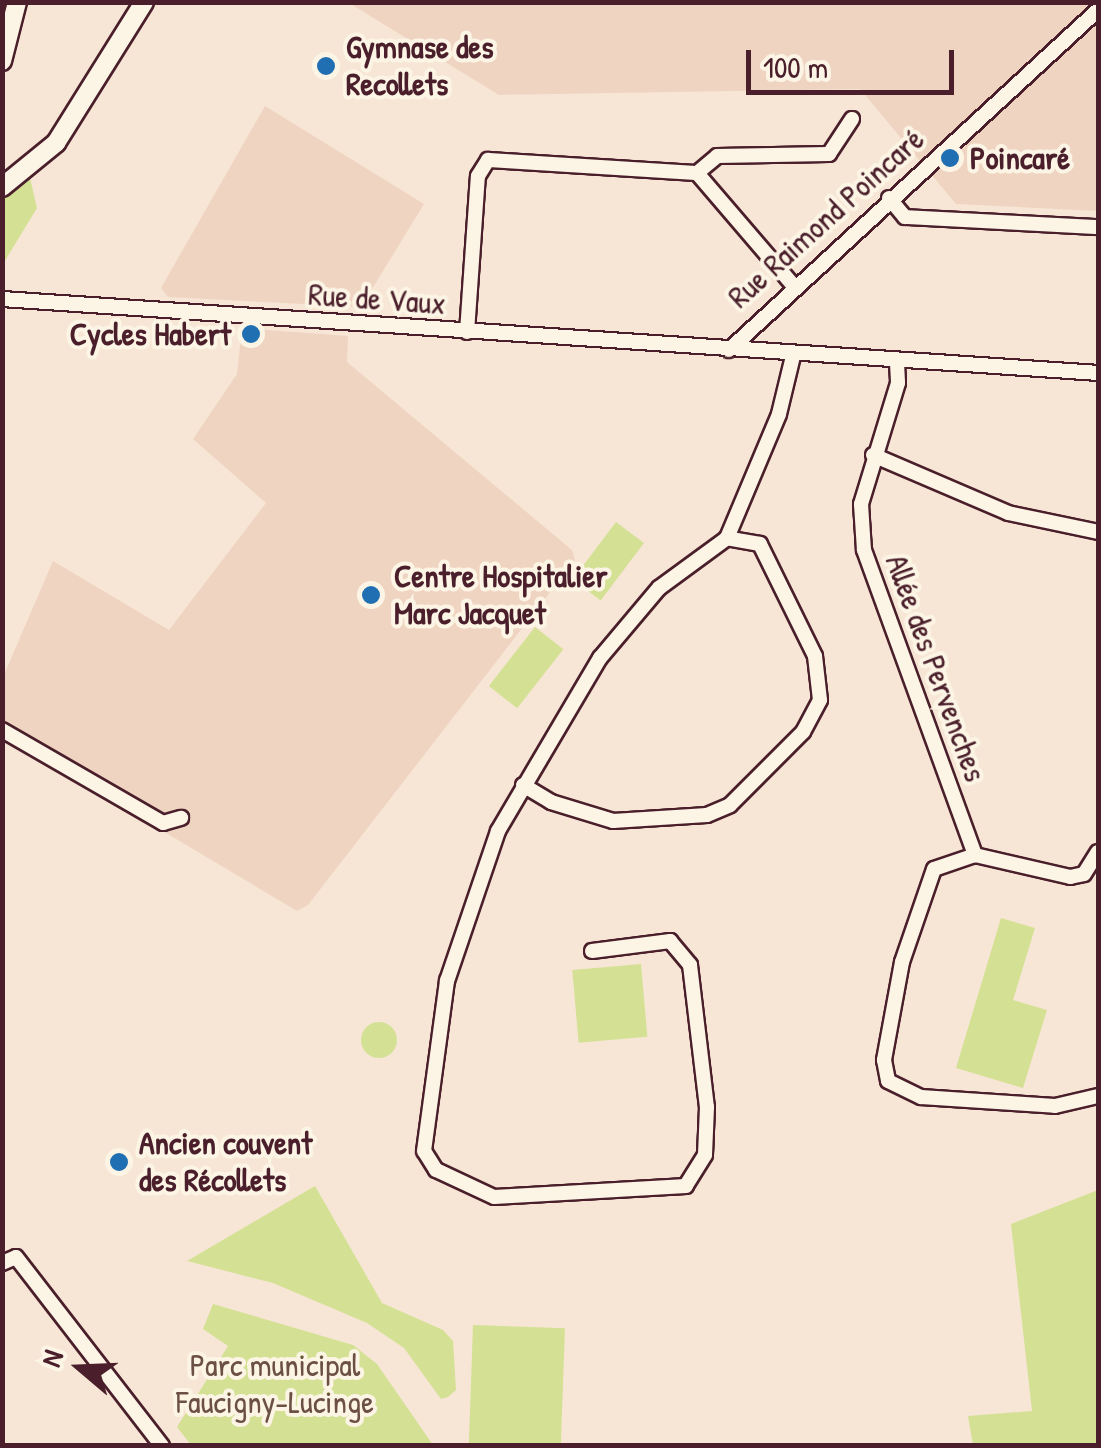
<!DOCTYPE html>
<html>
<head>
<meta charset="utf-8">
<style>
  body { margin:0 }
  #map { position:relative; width:1101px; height:1448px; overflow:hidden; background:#f7e6d5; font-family:"Patrick Hand",sans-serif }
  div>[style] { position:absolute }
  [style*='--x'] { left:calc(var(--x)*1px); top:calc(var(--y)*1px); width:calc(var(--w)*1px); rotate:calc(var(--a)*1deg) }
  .built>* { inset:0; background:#f0d4c2 }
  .green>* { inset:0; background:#d4e194; transform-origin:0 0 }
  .round { border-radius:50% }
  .roads { filter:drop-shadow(2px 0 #4a1f2b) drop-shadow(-2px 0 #4a1f2b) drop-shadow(0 2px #4a1f2b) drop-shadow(0 -2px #4a1f2b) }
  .street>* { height:14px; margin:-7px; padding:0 7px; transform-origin:7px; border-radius:7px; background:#fcf5e5 }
  .secondary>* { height:18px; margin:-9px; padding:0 9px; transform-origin:9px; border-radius:9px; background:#fcf5e5 }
  .dots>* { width:28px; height:28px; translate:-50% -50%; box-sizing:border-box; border:5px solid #fcf5e5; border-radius:50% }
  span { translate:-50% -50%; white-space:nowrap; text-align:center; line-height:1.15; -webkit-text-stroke:8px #fcf5e5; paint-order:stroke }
  .poi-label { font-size:32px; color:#4a1f2b; font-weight:700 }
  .left { translate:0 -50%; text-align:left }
  .right { translate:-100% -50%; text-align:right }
  .street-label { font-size:32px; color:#4a1f2b }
  .park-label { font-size:32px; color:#6c5045 }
  .frame { position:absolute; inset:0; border:5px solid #4a1f2b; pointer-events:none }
  .north { position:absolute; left:30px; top:1318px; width:100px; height:100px; -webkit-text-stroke:8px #fcf5e5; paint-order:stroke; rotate:289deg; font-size:28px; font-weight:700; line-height:40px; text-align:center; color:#4a1f2b }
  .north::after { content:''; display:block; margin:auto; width:35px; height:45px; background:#4a1f2b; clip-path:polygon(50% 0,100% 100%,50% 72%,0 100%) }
  .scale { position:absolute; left:746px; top:50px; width:208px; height:45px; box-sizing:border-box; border:5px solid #4a1f2b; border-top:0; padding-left:12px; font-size:30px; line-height:35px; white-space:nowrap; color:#4a1f2b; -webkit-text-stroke:8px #fcf5e5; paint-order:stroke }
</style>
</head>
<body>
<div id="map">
  <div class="built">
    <div style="clip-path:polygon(349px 3px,1098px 3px,1098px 211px,956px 204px,860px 89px,499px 95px)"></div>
    <div style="clip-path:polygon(265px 106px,424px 204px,361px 307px,168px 297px,161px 288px)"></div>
    <div style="clip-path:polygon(242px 328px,348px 336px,347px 362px,572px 550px,575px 560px,308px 905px,297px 911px,3px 736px,3px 677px,53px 561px,169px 630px,266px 503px,193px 439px,237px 374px)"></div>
  </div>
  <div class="green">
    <div style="clip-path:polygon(30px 178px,37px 208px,3px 264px,2px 192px)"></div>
    <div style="left:616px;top:522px;width:35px;height:72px;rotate:37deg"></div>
    <div style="left:535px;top:627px;width:36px;height:75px;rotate:38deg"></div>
    <div style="clip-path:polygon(1001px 918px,1035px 928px,1013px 1000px,1047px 1010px,1023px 1088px,956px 1068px)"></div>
    <div style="left:641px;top:964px;width:73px;height:69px;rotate:85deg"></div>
    <div class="round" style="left:361px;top:1022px;width:36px;height:36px"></div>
    <div style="clip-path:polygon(315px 1186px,382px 1303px,443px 1330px,453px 1341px,456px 1390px,448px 1397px,441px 1399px,404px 1348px,367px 1323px,273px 1283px,187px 1261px)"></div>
    <div style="clip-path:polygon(1098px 1190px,1098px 1445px,973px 1445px,968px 1416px,1032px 1411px,1011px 1224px)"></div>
    <div style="clip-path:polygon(213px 1304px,353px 1345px,377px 1364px,433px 1445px,191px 1445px,177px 1427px,228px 1346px,203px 1329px)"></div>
    <div style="left:473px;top:1325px;width:92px;height:120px;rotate:2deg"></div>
  </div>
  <div class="roads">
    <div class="street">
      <div style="--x:697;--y:173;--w:26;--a:-40"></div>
      <div style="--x:717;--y:156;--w:112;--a:-1"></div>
      <div style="--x:829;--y:154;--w:42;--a:-56.7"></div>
      <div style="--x:697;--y:173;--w:146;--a:49.4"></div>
      <div style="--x:889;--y:198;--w:25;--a:50"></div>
      <div style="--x:905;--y:217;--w:193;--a:3"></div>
      <div style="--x:2;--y:299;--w:1098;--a:3.86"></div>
      <div style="--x:467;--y:332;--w:156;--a:-86"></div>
      <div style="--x:478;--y:176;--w:19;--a:-58"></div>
      <div style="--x:488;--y:160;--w:209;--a:3.6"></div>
      <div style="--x:729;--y:350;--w:502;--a:-42.66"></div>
      <div style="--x:897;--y:363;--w:20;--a:87"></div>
      <div style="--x:898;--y:383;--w:127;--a:107"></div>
      <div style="--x:861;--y:504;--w:46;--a:86.3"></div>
      <div style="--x:864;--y:550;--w:325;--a:70"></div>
      <div style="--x:975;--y:855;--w:98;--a:13"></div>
      <div style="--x:1070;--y:877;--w:14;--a:-12"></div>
      <div style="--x:1084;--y:874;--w:26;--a:-58"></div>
      <div style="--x:873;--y:455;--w:147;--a:23.2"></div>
      <div style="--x:1008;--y:513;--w:92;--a:11.9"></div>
      <div style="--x:2;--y:730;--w:186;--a:30"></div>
      <div style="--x:163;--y:823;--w:19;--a:-16"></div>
      <div style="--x:523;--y:785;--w:33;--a:31"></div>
      <div style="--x:551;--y:802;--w:65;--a:17"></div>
      <div style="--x:613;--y:821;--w:94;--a:-3.7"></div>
      <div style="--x:707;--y:815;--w:25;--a:-23"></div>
      <div style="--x:730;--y:805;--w:103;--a:-45"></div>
      <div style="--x:803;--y:732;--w:36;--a:-62"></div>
      <div style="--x:820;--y:700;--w:44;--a:-96.5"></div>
      <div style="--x:815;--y:656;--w:125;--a:-116.2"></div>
      <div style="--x:760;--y:544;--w:34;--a:-170"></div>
      <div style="--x:975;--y:855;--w:43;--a:161.1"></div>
      <div style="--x:934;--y:869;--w:98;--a:109"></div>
      <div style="--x:902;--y:962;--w:100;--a:100.4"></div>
      <div style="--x:884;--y:1060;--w:21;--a:79"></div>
      <div style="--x:888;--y:1081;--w:37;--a:26"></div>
      <div style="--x:921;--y:1097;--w:134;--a:3.8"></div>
      <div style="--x:1055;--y:1106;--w:44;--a:-13.1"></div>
      <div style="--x:592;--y:951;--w:79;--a:-7.3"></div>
      <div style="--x:670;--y:941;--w:31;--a:50"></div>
      <div style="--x:690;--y:965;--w:143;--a:83.2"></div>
      <div style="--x:707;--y:1107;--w:48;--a:92.4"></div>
      <div style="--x:705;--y:1155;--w:36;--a:122"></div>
      <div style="--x:686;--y:1186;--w:192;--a:176.7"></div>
      <div style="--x:494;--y:1197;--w:64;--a:-155"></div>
      <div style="--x:436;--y:1170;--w:22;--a:-122"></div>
      <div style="--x:424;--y:1151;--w:172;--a:-82.3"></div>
      <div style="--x:447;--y:981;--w:158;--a:-71.2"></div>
      <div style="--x:498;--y:831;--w:201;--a:-59.5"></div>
      <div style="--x:600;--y:658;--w:92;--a:-49.9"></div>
      <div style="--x:659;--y:588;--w:84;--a:-36.3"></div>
      <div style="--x:727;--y:538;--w:134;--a:-67.2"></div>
      <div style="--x:779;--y:414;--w:60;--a:-76.4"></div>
      <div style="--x:2;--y:1263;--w:15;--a:-23"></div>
      <div style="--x:16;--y:1257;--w:239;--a:52.3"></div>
    </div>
    <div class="secondary">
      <div style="--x:2;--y:61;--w:61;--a:-75.7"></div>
      <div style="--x:2;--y:187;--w:70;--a:-39.2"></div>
      <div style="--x:56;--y:143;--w:166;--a:-58"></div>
    </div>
  </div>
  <div class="dots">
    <div style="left:326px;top:66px;background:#1f6fb2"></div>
    <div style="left:950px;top:158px;background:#1f6fb2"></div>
    <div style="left:251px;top:334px;background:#1f6fb2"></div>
    <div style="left:371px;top:595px;background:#1f6fb2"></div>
    <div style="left:119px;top:1162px;background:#1f6fb2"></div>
  </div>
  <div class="poi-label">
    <span class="left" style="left:346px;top:66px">Gymnase des<br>Recollets</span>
    <span class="left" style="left:970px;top:158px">Poincaré</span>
    <span class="right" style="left:231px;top:334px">Cycles Habert</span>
    <span class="left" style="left:394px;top:595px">Centre Hospitalier<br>Marc Jacquet</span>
    <span class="left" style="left:139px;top:1162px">Ancien couvent<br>des Récollets</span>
  </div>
  <div class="street-label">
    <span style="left:826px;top:218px;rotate:-42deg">Rue Raimond Poincaré</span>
    <span style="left:377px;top:299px;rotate:4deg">Rue de Vaux</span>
    <span style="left:936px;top:668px;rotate:70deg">Allée des Pervenches</span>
  </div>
  <div class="park-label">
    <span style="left:275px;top:1384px">Parc municipal<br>Faucigny-Lucinge</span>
  </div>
  <div class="frame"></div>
  <div class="north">N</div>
  <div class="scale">100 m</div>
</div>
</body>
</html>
